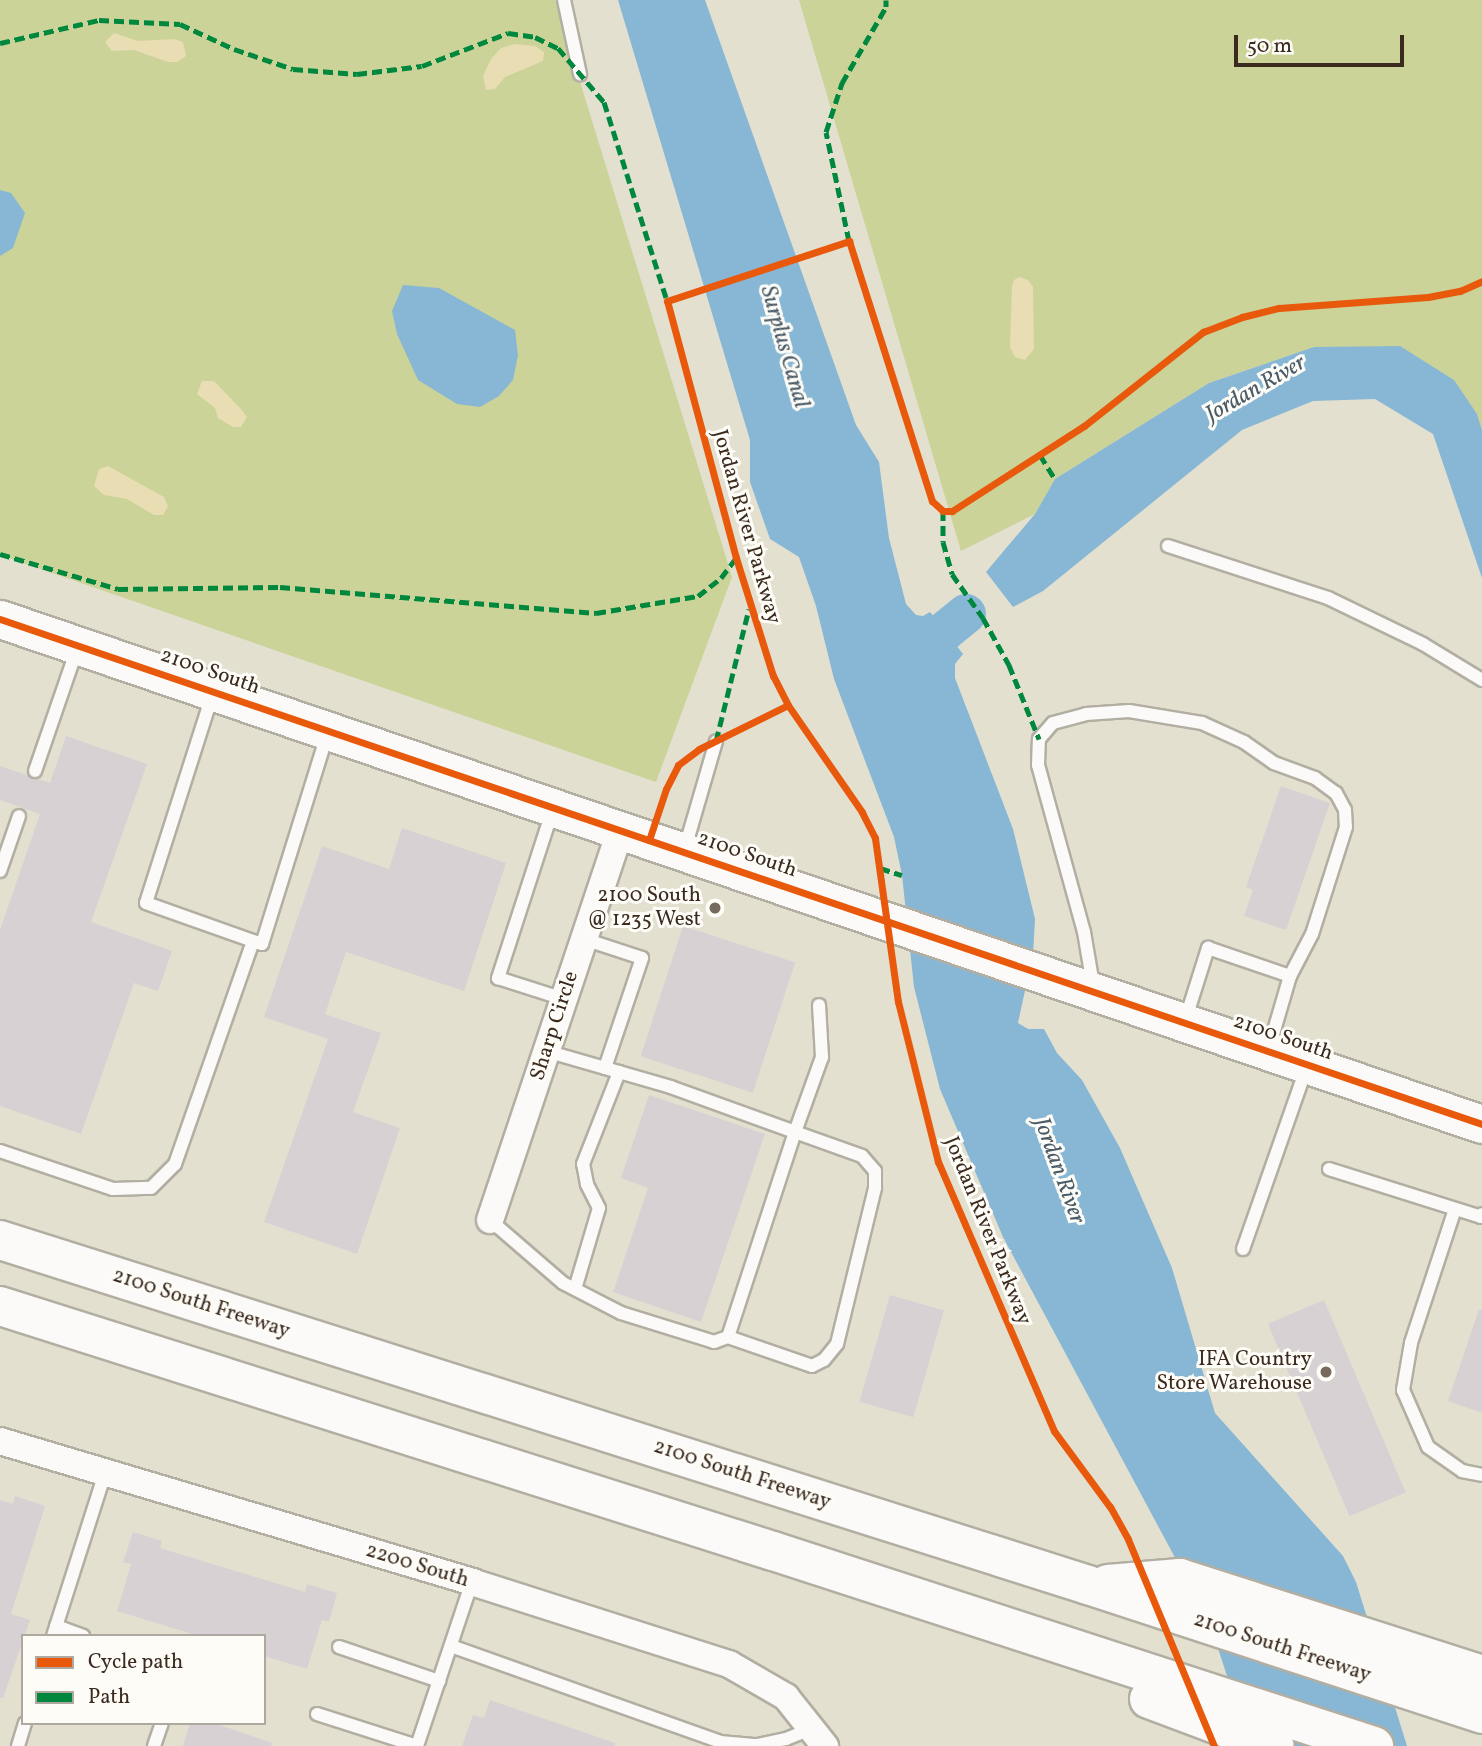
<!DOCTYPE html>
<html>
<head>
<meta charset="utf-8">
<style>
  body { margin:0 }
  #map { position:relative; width:1482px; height:1746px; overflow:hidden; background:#e3e0d0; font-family:Vollkorn,serif }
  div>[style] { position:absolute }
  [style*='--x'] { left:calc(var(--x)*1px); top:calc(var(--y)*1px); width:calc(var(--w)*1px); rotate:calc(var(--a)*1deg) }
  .green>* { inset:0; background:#cbd398 }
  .sand>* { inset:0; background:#e9ddb4 }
  .water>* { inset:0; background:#87b7d4 }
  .river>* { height:40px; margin:-20px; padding:0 20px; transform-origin:20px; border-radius:20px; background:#87b7d4 }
  .building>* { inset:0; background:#d7d1d3; transform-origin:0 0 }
  .roads { filter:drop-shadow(2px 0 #b2aea2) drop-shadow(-2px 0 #b2aea2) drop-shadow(0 2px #b2aea2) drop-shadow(0 -2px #b2aea2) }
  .lane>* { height:12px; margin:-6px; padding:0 6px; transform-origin:6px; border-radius:6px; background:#fbfaf8 }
  .street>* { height:26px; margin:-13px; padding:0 13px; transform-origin:13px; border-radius:13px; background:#fbfaf8 }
  .secondary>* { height:37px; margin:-18.5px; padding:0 18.5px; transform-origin:18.5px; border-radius:18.5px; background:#fbfaf8 }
  .highway>* { height:38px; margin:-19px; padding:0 19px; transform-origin:19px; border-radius:19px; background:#fbfaf8 }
  .quiet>* { height:5px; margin-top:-2.5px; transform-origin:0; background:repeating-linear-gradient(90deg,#00873e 0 10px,transparent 0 15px) }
  .cycleway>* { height:7px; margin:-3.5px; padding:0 3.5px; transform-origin:3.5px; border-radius:3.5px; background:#e8590c }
  .dots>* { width:19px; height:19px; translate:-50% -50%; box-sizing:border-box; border:4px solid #fdfcf7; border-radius:50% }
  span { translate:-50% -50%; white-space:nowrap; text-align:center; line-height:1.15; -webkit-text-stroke:6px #fdfcf7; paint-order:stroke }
  .street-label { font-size:21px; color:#3b2a1e }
  .poi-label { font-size:21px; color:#3b2a1e }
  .right { translate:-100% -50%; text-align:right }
  .water-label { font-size:23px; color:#4a5b68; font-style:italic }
  .legend { position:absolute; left:21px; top:1634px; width:245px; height:91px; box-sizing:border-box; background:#fdfcf7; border:2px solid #afa8a0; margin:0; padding:9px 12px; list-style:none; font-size:21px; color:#3b2a1e }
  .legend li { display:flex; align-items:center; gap:14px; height:35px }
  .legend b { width:35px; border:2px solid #afa8a0 }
  .scale { position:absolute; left:1234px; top:35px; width:170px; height:32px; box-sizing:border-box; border:4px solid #3b2a1e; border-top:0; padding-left:9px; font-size:21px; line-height:24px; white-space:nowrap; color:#3b2a1e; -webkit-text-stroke:5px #fdfcf7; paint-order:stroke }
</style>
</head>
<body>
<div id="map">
  <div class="green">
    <div style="clip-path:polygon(0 0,555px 0,732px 577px,656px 782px,0 555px)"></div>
    <div style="clip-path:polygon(799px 0,1482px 0,1482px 430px,1477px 414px,1314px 347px,1209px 383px,1055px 479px,1035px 514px,961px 551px)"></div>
  </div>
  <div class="sand">
    <div style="clip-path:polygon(114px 33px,138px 41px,175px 39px,183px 42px,186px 56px,177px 62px,168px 62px,134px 50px,112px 51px,105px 42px)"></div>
    <div style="clip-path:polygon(515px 44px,535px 46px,544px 52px,543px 61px,505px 77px,495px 89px,486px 90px,483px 76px,491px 59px,501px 48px)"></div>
    <div style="clip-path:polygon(1020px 277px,1028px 280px,1033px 287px,1034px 349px,1025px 360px,1015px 357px,1010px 347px,1012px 286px,1014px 280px)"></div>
    <div style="clip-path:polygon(202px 381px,214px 381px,240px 408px,247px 417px,241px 427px,233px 427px,218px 418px,215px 408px,197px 394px)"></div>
    <div style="clip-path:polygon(108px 466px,164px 497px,168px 506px,163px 515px,154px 515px,127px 499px,104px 495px,94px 486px,99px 469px)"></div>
  </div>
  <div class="water">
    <div style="clip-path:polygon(618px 0,705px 0,856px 425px,879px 462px,889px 538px,906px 604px,916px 615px,923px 616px,930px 612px,963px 654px,955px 664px,955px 678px,1013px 829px,1035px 919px,1033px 954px,1018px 1023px,1028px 1029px,1044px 1029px,1057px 1053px,1082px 1080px,1120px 1148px,1172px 1268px,1215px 1413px,1343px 1556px,1356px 1582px,1407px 1746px,1250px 1746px,1209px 1621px,1003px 1237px,940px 1089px,914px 987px,902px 875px,894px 837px,834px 679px,816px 606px,799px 557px,770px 539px,750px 482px,750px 440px)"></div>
    <div style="clip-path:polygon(0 190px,11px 193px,25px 213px,13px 248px,0 256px)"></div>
    <div style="clip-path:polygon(403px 285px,439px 288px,515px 330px,518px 355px,513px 380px,499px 396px,480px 407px,457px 404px,418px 380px,397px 334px,392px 311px)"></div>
    <div style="clip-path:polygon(1400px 346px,1454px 380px,1477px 414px,1482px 430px,1482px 578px,1433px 434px,1375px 399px,1313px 401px,1242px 430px,1043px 591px,1013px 607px,986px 572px,1035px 514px,1055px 479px,1209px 383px,1314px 347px)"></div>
  </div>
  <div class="river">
    <div style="--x:908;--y:671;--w:54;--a:-47.2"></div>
    <div style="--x:945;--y:631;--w:27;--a:-39"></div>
  </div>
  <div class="building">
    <div style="clip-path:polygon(66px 736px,147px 764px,91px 922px,172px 951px,158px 991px,134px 983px,81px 1134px,0 1106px,0 930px,40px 814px,0 800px,0 766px,50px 783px)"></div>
    <div style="clip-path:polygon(1281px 786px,1330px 803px,1286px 930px,1244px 916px,1253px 890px,1246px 887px)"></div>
    <div style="clip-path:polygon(402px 828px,506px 863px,464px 991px,346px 952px,325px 1014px,381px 1033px,353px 1112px,400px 1128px,357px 1254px,264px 1222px,328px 1039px,264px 1017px,322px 846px,389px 869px)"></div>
    <div style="left:683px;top:926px;width:118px;height:137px;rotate:18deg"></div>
    <div style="clip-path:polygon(649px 1095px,765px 1134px,701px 1322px,613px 1292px,648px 1188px,621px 1178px)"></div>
    <div style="left:890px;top:1295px;width:56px;height:111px;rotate:16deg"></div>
    <div style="left:1324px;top:1300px;width:209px;height:61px;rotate:67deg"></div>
    <div style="clip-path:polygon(1479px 1309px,1482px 1310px,1482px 1413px,1448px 1401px)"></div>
    <div style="clip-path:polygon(15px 1496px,45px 1506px,11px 1614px,30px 1620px,3px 1698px,0 1698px,0 1500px,13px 1504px)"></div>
    <div style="clip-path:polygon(133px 1532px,162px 1541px,160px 1548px,305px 1592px,307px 1584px,337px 1593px,329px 1622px,322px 1620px,307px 1669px,264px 1656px,264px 1636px,199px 1636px,117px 1611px,131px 1564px,123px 1562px)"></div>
    <div style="clip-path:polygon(490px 1700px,615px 1743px,615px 1746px,462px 1746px,473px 1715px,484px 1718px)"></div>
    <div style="clip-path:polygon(190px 1723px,214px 1723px,272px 1743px,271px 1746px,183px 1746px)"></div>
  </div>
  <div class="roads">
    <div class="lane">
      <div style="--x:564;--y:0;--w:76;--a:77.8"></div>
      <div style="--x:1168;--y:546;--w:168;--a:18"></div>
      <div style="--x:1328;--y:598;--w:106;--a:25.8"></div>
      <div style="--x:1423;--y:644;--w:69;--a:31.4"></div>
      <div style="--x:212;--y:696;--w:217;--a:107.7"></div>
      <div style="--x:146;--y:903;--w:123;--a:19.5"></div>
      <div style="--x:262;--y:944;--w:219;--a:-72.7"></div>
      <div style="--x:35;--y:771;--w:129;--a:-71"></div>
      <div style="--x:552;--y:812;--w:175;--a:108"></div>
      <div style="--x:498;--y:978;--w:69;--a:17.7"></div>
      <div style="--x:685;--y:848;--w:111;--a:-73.8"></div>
      <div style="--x:0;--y:871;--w:58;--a:-70.9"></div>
      <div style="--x:584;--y:939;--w:61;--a:18.1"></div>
      <div style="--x:642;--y:958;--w:116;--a:108.6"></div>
      <div style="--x:1093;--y:985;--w:54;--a:-99.6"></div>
      <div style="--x:1084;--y:932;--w:173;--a:-105.4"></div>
      <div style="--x:1038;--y:765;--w:26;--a:-88"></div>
      <div style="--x:1039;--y:739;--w:21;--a:-49"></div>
      <div style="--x:1053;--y:723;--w:34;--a:-15"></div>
      <div style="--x:1086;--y:714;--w:43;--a:-4"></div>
      <div style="--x:1129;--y:711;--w:74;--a:9.3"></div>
      <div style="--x:1202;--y:723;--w:46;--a:24.3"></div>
      <div style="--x:1244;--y:742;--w:37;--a:35"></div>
      <div style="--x:1274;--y:763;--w:44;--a:20.1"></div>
      <div style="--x:1315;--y:778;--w:26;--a:36"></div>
      <div style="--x:1336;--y:793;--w:19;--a:62"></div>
      <div style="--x:1345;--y:810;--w:17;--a:87"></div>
      <div style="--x:1346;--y:827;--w:112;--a:107.6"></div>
      <div style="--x:1312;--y:934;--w:47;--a:117.6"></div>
      <div style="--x:1290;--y:976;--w:75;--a:106.3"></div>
      <div style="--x:1185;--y:1021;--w:77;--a:-72.5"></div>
      <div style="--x:1208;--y:948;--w:87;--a:18.9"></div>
      <div style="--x:0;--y:1151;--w:119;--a:18.6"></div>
      <div style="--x:113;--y:1189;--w:38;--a:-2"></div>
      <div style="--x:151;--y:1188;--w:34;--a:-45"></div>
      <div style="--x:175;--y:1164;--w:236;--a:-70.7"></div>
      <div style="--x:1329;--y:1169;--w:159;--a:17.5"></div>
      <div style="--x:1481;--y:1217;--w:3;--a:-72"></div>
      <div style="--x:1455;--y:1209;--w:141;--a:108.2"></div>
      <div style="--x:1411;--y:1343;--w:48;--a:99.7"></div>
      <div style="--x:1403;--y:1390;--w:62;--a:66.3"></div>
      <div style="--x:1428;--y:1447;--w:42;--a:35.2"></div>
      <div style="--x:1462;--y:1471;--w:20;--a:11"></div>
      <div style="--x:490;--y:1220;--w:96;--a:40.8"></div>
      <div style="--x:563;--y:1283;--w:65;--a:27.3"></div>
      <div style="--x:621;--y:1313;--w:97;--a:17.3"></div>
      <div style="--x:714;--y:1342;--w:15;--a:-20"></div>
      <div style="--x:728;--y:1337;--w:216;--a:-71.9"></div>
      <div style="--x:795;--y:1132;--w:132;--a:-160.1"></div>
      <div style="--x:671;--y:1087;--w:130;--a:-163.9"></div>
      <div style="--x:1243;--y:1249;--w:191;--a:-70.7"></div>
      <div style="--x:575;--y:1289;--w:84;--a:-73.5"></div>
      <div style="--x:599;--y:1208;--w:27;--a:-117"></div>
      <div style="--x:587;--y:1184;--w:20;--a:-101"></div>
      <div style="--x:583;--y:1164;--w:99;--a:-68.6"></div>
      <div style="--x:728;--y:1337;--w:89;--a:19"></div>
      <div style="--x:812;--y:1366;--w:13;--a:-27"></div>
      <div style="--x:824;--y:1360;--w:21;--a:-51"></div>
      <div style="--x:837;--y:1344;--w:161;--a:-76.3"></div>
      <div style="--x:875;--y:1188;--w:17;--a:-90"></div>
      <div style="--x:875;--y:1171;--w:20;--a:-131"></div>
      <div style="--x:862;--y:1156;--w:71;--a:-160.3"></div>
      <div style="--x:795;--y:1132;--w:80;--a:-70.2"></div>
      <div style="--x:822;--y:1057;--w:52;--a:-93.3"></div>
      <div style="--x:56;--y:1626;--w:29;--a:20"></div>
      <div style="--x:53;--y:1636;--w:171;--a:-72.3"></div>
      <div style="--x:451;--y:1646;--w:286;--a:19.6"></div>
      <div style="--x:720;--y:1742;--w:37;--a:5"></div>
      <div style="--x:757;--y:1745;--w:30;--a:-12"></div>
      <div style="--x:786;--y:1739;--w:29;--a:-22"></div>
      <div style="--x:339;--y:1647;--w:106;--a:18.8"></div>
      <div style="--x:317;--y:1714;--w:105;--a:17.7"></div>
      <div style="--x:18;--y:1746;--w:24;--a:-73"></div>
      <div style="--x:154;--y:1746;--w:24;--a:-71"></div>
      <div style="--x:417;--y:1746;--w:173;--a:-71.5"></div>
    </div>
    <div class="street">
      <div style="--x:490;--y:1220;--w:410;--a:-71.5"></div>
      <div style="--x:0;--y:1441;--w:493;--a:16.6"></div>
      <div style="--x:472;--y:1582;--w:270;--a:17.7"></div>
      <div style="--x:729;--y:1664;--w:66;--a:30.1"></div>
      <div style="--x:786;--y:1697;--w:63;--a:51.5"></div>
    </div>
    <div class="secondary">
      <div style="--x:0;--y:619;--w:1566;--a:18.82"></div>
    </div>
    <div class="highway">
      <div style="--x:0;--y:1240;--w:1141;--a:17.59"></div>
      <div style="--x:1088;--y:1585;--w:415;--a:18.1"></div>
      <div style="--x:0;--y:1306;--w:811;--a:17.59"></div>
      <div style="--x:773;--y:1551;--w:632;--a:17.98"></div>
      <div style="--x:1108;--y:1584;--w:72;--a:-4.8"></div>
      <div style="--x:1180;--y:1578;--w:317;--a:17.8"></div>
      <div style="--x:1149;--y:1699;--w:134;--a:20.5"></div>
    </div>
  </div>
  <div class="quiet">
    <div style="--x:0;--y:43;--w:102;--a:-13.1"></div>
    <div style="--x:99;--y:20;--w:81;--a:2.8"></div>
    <div style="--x:180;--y:24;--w:60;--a:24.8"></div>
    <div style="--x:234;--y:49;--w:62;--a:18.7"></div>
    <div style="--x:293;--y:69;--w:64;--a:4.5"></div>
    <div style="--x:357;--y:74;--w:65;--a:-7"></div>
    <div style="--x:422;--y:66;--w:92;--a:-21"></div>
    <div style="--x:508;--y:33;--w:27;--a:8"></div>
    <div style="--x:535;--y:37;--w:25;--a:26"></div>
    <div style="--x:558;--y:48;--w:71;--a:49.6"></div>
    <div style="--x:604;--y:102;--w:209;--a:72.4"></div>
    <div style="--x:849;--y:241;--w:111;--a:-101.9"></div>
    <div style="--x:826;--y:132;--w:52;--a:-71.9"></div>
    <div style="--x:842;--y:83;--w:88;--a:-59.9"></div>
    <div style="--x:886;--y:7;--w:7;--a:-90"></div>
    <div style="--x:1040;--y:455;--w:28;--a:58"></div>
    <div style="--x:943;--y:511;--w:31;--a:90"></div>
    <div style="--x:943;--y:542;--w:33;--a:74"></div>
    <div style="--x:952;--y:574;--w:54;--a:54.8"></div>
    <div style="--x:983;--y:618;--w:54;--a:61"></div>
    <div style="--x:1009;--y:665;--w:80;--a:67.9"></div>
    <div style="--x:0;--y:554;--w:123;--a:16.5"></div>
    <div style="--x:118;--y:589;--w:162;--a:-0.7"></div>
    <div style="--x:280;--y:587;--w:317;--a:4.7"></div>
    <div style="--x:596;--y:613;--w:103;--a:-9.5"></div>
    <div style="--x:698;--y:596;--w:29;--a:-38"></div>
    <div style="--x:721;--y:578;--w:25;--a:-53"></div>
    <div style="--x:716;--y:741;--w:136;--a:-76"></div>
    <div style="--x:880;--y:868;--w:23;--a:18"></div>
  </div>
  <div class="cycleway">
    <div style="--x:0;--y:619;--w:1566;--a:18.82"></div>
    <div style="--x:649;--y:840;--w:54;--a:-71.6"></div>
    <div style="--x:666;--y:789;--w:27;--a:-63"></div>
    <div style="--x:678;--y:765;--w:26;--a:-37"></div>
    <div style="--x:699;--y:749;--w:99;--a:-26.3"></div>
    <div style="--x:1214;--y:1746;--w:224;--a:-112.6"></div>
    <div style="--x:1128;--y:1539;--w:37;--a:-119"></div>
    <div style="--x:1110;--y:1507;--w:94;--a:-126.4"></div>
    <div style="--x:1054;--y:1431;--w:293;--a:-113.3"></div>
    <div style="--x:938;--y:1162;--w:165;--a:-104"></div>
    <div style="--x:898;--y:1002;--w:166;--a:-98"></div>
    <div style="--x:875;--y:838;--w:29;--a:-117"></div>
    <div style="--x:862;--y:812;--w:130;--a:-124.7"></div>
    <div style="--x:788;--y:705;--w:33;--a:-117"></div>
    <div style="--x:773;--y:676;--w:124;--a:-107.4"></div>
    <div style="--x:736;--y:558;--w:266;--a:-105"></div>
    <div style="--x:667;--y:301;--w:192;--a:-18.2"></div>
    <div style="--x:849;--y:241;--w:273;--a:72.3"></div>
    <div style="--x:932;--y:501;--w:15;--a:42"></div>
    <div style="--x:943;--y:511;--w:9;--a:0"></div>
    <div style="--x:952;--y:511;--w:157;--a:-32.8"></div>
    <div style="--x:1084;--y:426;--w:152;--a:-38.3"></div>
    <div style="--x:1203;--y:332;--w:42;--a:-21"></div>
    <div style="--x:1242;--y:317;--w:38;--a:-14"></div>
    <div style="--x:1279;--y:308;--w:149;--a:-4.2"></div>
    <div style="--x:1428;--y:297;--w:33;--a:-11"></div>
    <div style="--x:1460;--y:291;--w:24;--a:-24"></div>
  </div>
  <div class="dots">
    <div style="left:715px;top:908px;background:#766a5c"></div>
    <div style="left:1326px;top:1372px;background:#766a5c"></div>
  </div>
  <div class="street-label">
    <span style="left:746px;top:527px;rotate:74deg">Jordan River Parkway</span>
    <span style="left:210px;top:672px;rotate:19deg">2100 South</span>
    <span style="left:747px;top:855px;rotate:19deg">2100 South</span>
    <span style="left:555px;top:1026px;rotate:-72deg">Sharp Circle</span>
    <span style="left:1283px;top:1038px;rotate:19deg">2100 South</span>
    <span style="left:987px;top:1231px;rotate:68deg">Jordan River Parkway</span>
    <span style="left:201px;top:1304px;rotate:18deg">2100 South Freeway</span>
    <span style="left:742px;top:1475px;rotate:18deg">2100 South Freeway</span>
    <span style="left:417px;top:1566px;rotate:17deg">2200 South</span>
    <span style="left:1282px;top:1648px;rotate:18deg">2100 South Freeway</span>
  </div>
  <div class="poi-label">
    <span class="right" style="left:701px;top:908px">2100 South<br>@ 1235 West</span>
    <span class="right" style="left:1312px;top:1372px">IFA Country<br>Store Warehouse</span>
  </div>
  <div class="water-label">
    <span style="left:784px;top:347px;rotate:74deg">Surplus Canal</span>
    <span style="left:1256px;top:389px;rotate:-30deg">Jordan River</span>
    <span style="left:1059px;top:1171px;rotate:70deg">Jordan River</span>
  </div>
  <ul class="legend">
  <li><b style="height:9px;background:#e8590c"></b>Cycle path</li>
  <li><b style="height:9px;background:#00873e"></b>Path</li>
  </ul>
  <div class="scale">50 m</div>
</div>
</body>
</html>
